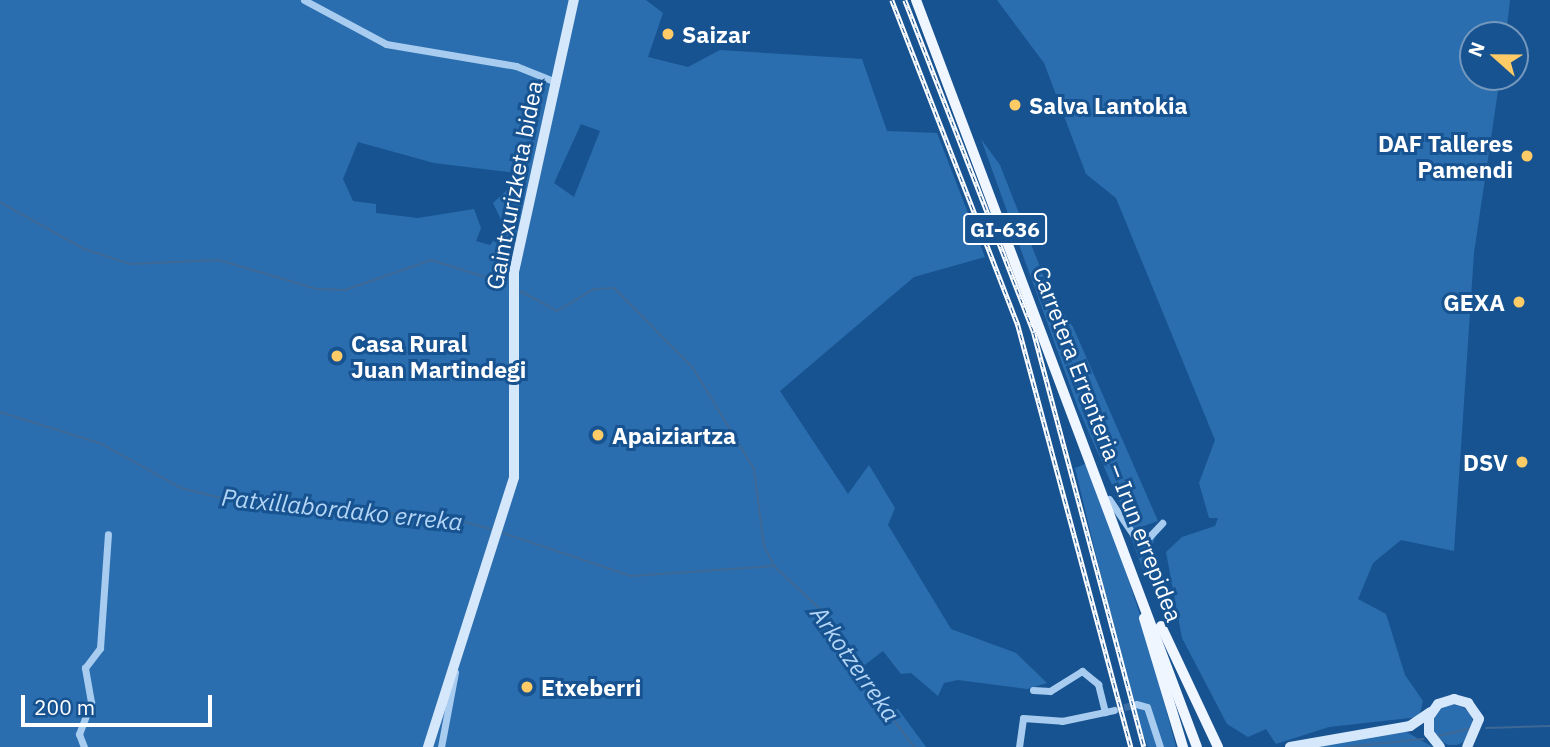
<!DOCTYPE html>
<html>
<head>
<meta charset="utf-8">
<style>
  body { margin:0 }
  #map { position:relative; width:1550px; height:747px; overflow:hidden; background:#185391; font-family:"IBM Plex Sans",sans-serif }
  div>[style] { position:absolute }
  [style*='--x'] { left:calc(var(--x)*1px); top:calc(var(--y)*1px); width:calc(var(--w)*1px); rotate:calc(var(--a)*1deg) }
  .green>* { inset:0; background:#2b6eaf }
  .round { border-radius:50% }
  .stream>* { height:2px; margin:-1px; padding:0 1px; transform-origin:1px; border-radius:1px; background:#3e6895 }
  .street-tunnel>* { height:7px; margin-top:-3.5px; transform-origin:0; background:repeating-linear-gradient(90deg,#3b6da2 0 7px,transparent 0 10.5px) }
  .street>* { height:7px; margin:-3.5px; padding:0 3.5px; transform-origin:3.5px; border-radius:3.5px; background:#a7ccef }
  .secondary>* { height:10px; margin:-5px; padding:0 5px; transform-origin:5px; border-radius:5px; background:#d5e7fb }
  .primary>* { height:10px; margin:-5px; padding:0 5px; transform-origin:5px; border-radius:5px; background:#f0f6ff }
  .rail>* { height:4.5px; margin-top:-2.25px; transform-origin:0; background:repeating-linear-gradient(90deg,#185391 0 5px,#fff 0 10px); box-sizing:border-box; border-block:2px solid #fff }
  .dots>* { width:19px; height:19px; translate:-50% -50%; box-sizing:border-box; border:4px solid #185391; border-radius:50% }
  span { translate:-50% -50%; white-space:nowrap; text-align:center; line-height:1.15; -webkit-text-stroke:6px #185391; paint-order:stroke }
  .shield-label span { padding:2px 5px; background:#185391; border:2px solid; border-radius:5px; -webkit-text-stroke-width:0 }
  .shield-label { font-size:21px; color:#fff; font-weight:700 }
  .poi-label { font-size:23px; color:#fff; font-weight:700 }
  .left { translate:0 -50%; text-align:left }
  .right { translate:-100% -50%; text-align:right }
  .street-label { font-size:23px; color:#fff }
  .water-label { font-size:24px; color:#b3d5f6; font-style:italic }
  .north { position:absolute; left:1459px; top:21px; width:70px; height:70px; box-sizing:border-box; background:#185391; border:2px solid #7498bd; border-radius:50%; rotate:291deg; font-size:19px; font-weight:700; line-height:28px; text-align:center; color:#fff }
  .north::after { content:''; display:block; margin:auto; width:24px; height:32px; background:#ffcb66; clip-path:polygon(50% 0,100% 100%,50% 72%,0 100%) }
  .scale { position:absolute; left:21px; top:695px; width:191px; height:32px; box-sizing:border-box; border:4px solid #fff; border-top:0; padding-left:9px; font-size:21px; line-height:24px; white-space:nowrap; color:#fff; -webkit-text-stroke:5px #185391; paint-order:stroke }
</style>
</head>
<body>
<div id="map">
  <div class="green">
    <div style="clip-path:polygon(evenodd,0 0,646px 0,663px 13px,648px 57px,688px 67px,720px 50px,862px 59px,887px 131px,937px 133px,985px 257px,914px 277px,780px 391px,848px 494px,869px 465px,895px 508px,888px 525px,951px 629px,1016px 653px,1047px 683px,1027px 689px,958px 680px,944px 683px,938px 696px,911px 673px,901px 674px,883px 651px,858px 670px,861px 684px,886px 711px,898px 709px,926px 747px,0 747px,0 0,581px 124px,600px 131px,574px 197px,554px 183px,581px 124px,0 0,358px 142px,434px 163px,525px 174px,493px 203px,504px 226px,490px 245px,476px 241px,481px 228px,474px 209px,418px 218px,376px 213px,376px 204px,353px 201px,343px 179px,358px 142px)"></div>
    <div style="clip-path:polygon(997px 0,1510px 0,1506px 35px,1473px 35px,1473px 77px,1500px 77px,1474px 253px,1454px 551px,1401px 540px,1373px 563px,1358px 599px,1386px 614px,1405px 675px,1423px 701px,1419px 717px,1329px 727px,1276px 744px,1266px 729px,1248px 737px,1227px 724px,1182px 638px,1166px 552px,1182px 537px,1215px 526px,1218px 518px,1209px 518px,1199px 483px,1215px 440px,1116px 198px,1086px 174px,1044px 63px)"></div>
    <div style="clip-path:polygon(981px 139px,1000px 165px,1051px 295px,1073px 327px,1158px 521px,1132px 530px,1078px 408px)"></div>
    <div style="clip-path:polygon(1090px 462px,1144px 627px,1176px 747px,1148px 747px,1133px 710px,1075px 468px)"></div>
    <div style="clip-path:polygon(1130px 535px,1156px 535px,1143px 570px)"></div>
    <div class="round" style="left:1433px;top:705px;width:40px;height:40px"></div>
    <div style="clip-path:polygon(1403px 730px,1433px 747px,1314px 747px)"></div>
  </div>
  <div class="stream">
    <div style="--x:0;--y:202;--w:96;--a:29.2"></div>
    <div style="--x:84;--y:249;--w:48;--a:18.1"></div>
    <div style="--x:130;--y:264;--w:89;--a:-2.6"></div>
    <div style="--x:219;--y:260;--w:102;--a:16.5"></div>
    <div style="--x:317;--y:289;--w:28;--a:2"></div>
    <div style="--x:345;--y:290;--w:91;--a:-19.2"></div>
    <div style="--x:431;--y:260;--w:73;--a:17.4"></div>
    <div style="--x:520;--y:291;--w:42;--a:28.4"></div>
    <div style="--x:557;--y:311;--w:43;--a:-30.7"></div>
    <div style="--x:594;--y:289;--w:20;--a:-3"></div>
    <div style="--x:614;--y:288;--w:112;--a:45.4"></div>
    <div style="--x:693;--y:368;--w:118;--a:58.9"></div>
    <div style="--x:754;--y:469;--w:78;--a:82.6"></div>
    <div style="--x:764;--y:546;--w:22;--a:63"></div>
    <div style="--x:774;--y:566;--w:60;--a:43"></div>
    <div style="--x:818;--y:607;--w:47;--a:62.4"></div>
    <div style="--x:840;--y:649;--w:123;--a:52.9"></div>
    <div style="--x:0;--y:412;--w:107;--a:17.4"></div>
    <div style="--x:102;--y:444;--w:90;--a:29.1"></div>
    <div style="--x:181;--y:488;--w:62;--a:14"></div>
    <div style="--x:241;--y:503;--w:204;--a:3.9"></div>
    <div style="--x:445;--y:517;--w:48;--a:14.6"></div>
    <div style="--x:503;--y:533;--w:135;--a:18.6"></div>
    <div style="--x:631;--y:576;--w:142;--a:-4"></div>
    <div style="--x:1486;--y:728;--w:64;--a:-1.8"></div>
    <div style="--x:1438;--y:736;--w:32;--a:-13"></div>
    <div style="--x:1346;--y:747;--w:78;--a:-5.9"></div>
  </div>
  <div class="street-tunnel">
    <div style="--x:1114;--y:710;--w:23;--a:-15"></div>
  </div>
  <div class="street">
    <div style="--x:304;--y:0;--w:93;--a:28.2"></div>
    <div style="--x:386;--y:44;--w:132;--a:9.6"></div>
    <div style="--x:516;--y:66;--w:43;--a:21.8"></div>
    <div style="--x:1109;--y:499;--w:42;--a:55.6"></div>
    <div style="--x:1133;--y:534;--w:17;--a:7"></div>
    <div style="--x:1150;--y:536;--w:18;--a:-47"></div>
    <div style="--x:1033;--y:690;--w:17;--a:3"></div>
    <div style="--x:1050;--y:691;--w:38;--a:-32"></div>
    <div style="--x:1082;--y:671;--w:21;--a:39"></div>
    <div style="--x:1098;--y:684;--w:29;--a:76"></div>
    <div style="--x:1136;--y:704;--w:11;--a:15"></div>
    <div style="--x:1147;--y:707;--w:42;--a:72"></div>
    <div style="--x:84;--y:747;--w:14;--a:-111"></div>
    <div style="--x:79;--y:734;--w:34;--a:-69"></div>
    <div style="--x:91;--y:702;--w:35;--a:-100"></div>
    <div style="--x:85;--y:668;--w:25;--a:-53"></div>
    <div style="--x:100;--y:648;--w:114;--a:-86"></div>
    <div style="--x:441;--y:747;--w:76;--a:-79.4"></div>
    <div style="--x:1019;--y:747;--w:29;--a:-82"></div>
    <div style="--x:1023;--y:718;--w:39;--a:4"></div>
    <div style="--x:1062;--y:721;--w:53;--a:-11.9"></div>
  </div>
  <div class="secondary">
    <div style="--x:428;--y:747;--w:283;--a:-72.3"></div>
    <div style="--x:514;--y:477;--w:205;--a:-90"></div>
    <div style="--x:514;--y:272;--w:279;--a:-77.6"></div>
    <div style="--x:1290;--y:747;--w:122;--a:-9.9"></div>
    <div style="--x:1410;--y:726;--w:25;--a:-34"></div>
    <div style="--x:1440;--y:747;--w:18;--a:-128"></div>
    <div style="--x:1429;--y:733;--w:16;--a:-90"></div>
    <div style="--x:1429;--y:717;--w:16;--a:-55"></div>
    <div style="--x:1438;--y:704;--w:17;--a:-17"></div>
    <div style="--x:1454;--y:699;--w:15;--a:16"></div>
    <div style="--x:1468;--y:703;--w:19;--a:55"></div>
    <div style="--x:1479;--y:719;--w:30;--a:113"></div>
  </div>
  <div class="primary">
    <div style="--x:916;--y:0;--w:798;--a:69.39"></div>
    <div style="--x:1144;--y:618;--w:135;--a:73.2"></div>
    <div style="--x:1161;--y:626;--w:134;--a:64.8"></div>
  </div>
  <div class="rail">
    <div style="--x:892;--y:0;--w:349;--a:68.8"></div>
    <div style="--x:1018;--y:325;--w:437;--a:75"></div>
    <div style="--x:905;--y:0;--w:357;--a:68.8"></div>
    <div style="--x:1034;--y:333;--w:428;--a:75.1"></div>
  </div>
  <div class="dots">
    <div style="left:668px;top:34px;background:#ffcb66"></div>
    <div style="left:1015px;top:105px;background:#ffcb66"></div>
    <div style="left:1527px;top:156px;background:#ffcb66"></div>
    <div style="left:1519px;top:302px;background:#ffcb66"></div>
    <div style="left:337px;top:356px;background:#ffcb66"></div>
    <div style="left:598px;top:435px;background:#ffcb66"></div>
    <div style="left:1522px;top:462px;background:#ffcb66"></div>
    <div style="left:527px;top:687px;background:#ffcb66"></div>
  </div>
  <div class="shield-label">
    <span style="left:1005px;top:229px">GI-636</span>
  </div>
  <div class="poi-label">
    <span class="left" style="left:682px;top:34px">Saizar</span>
    <span class="left" style="left:1029px;top:105px">Salva Lantokia</span>
    <span class="right" style="left:1513px;top:156px">DAF Talleres<br>Pamendi</span>
    <span class="right" style="left:1505px;top:302px">GEXA</span>
    <span class="left" style="left:351px;top:356px">Casa Rural<br>Juan Martindegi</span>
    <span class="left" style="left:612px;top:435px">Apaiziartza</span>
    <span class="right" style="left:1508px;top:462px">DSV</span>
    <span class="left" style="left:541px;top:687px">Etxeberri</span>
  </div>
  <div class="street-label">
    <span style="left:514px;top:185px;rotate:-79deg">Gaintxurizketa bidea</span>
    <span style="left:1108px;top:444px;rotate:69deg">Carretera Errenteria – Irun errepidea</span>
  </div>
  <div class="water-label">
    <span style="left:342px;top:510px;rotate:6deg">Patxillabordako erreka</span>
    <span style="left:855px;top:664px;rotate:55deg">Arkotzerreka</span>
  </div>
  <div class="north">N</div>
  <div class="scale">200 m</div>
</div>
</body>
</html>
